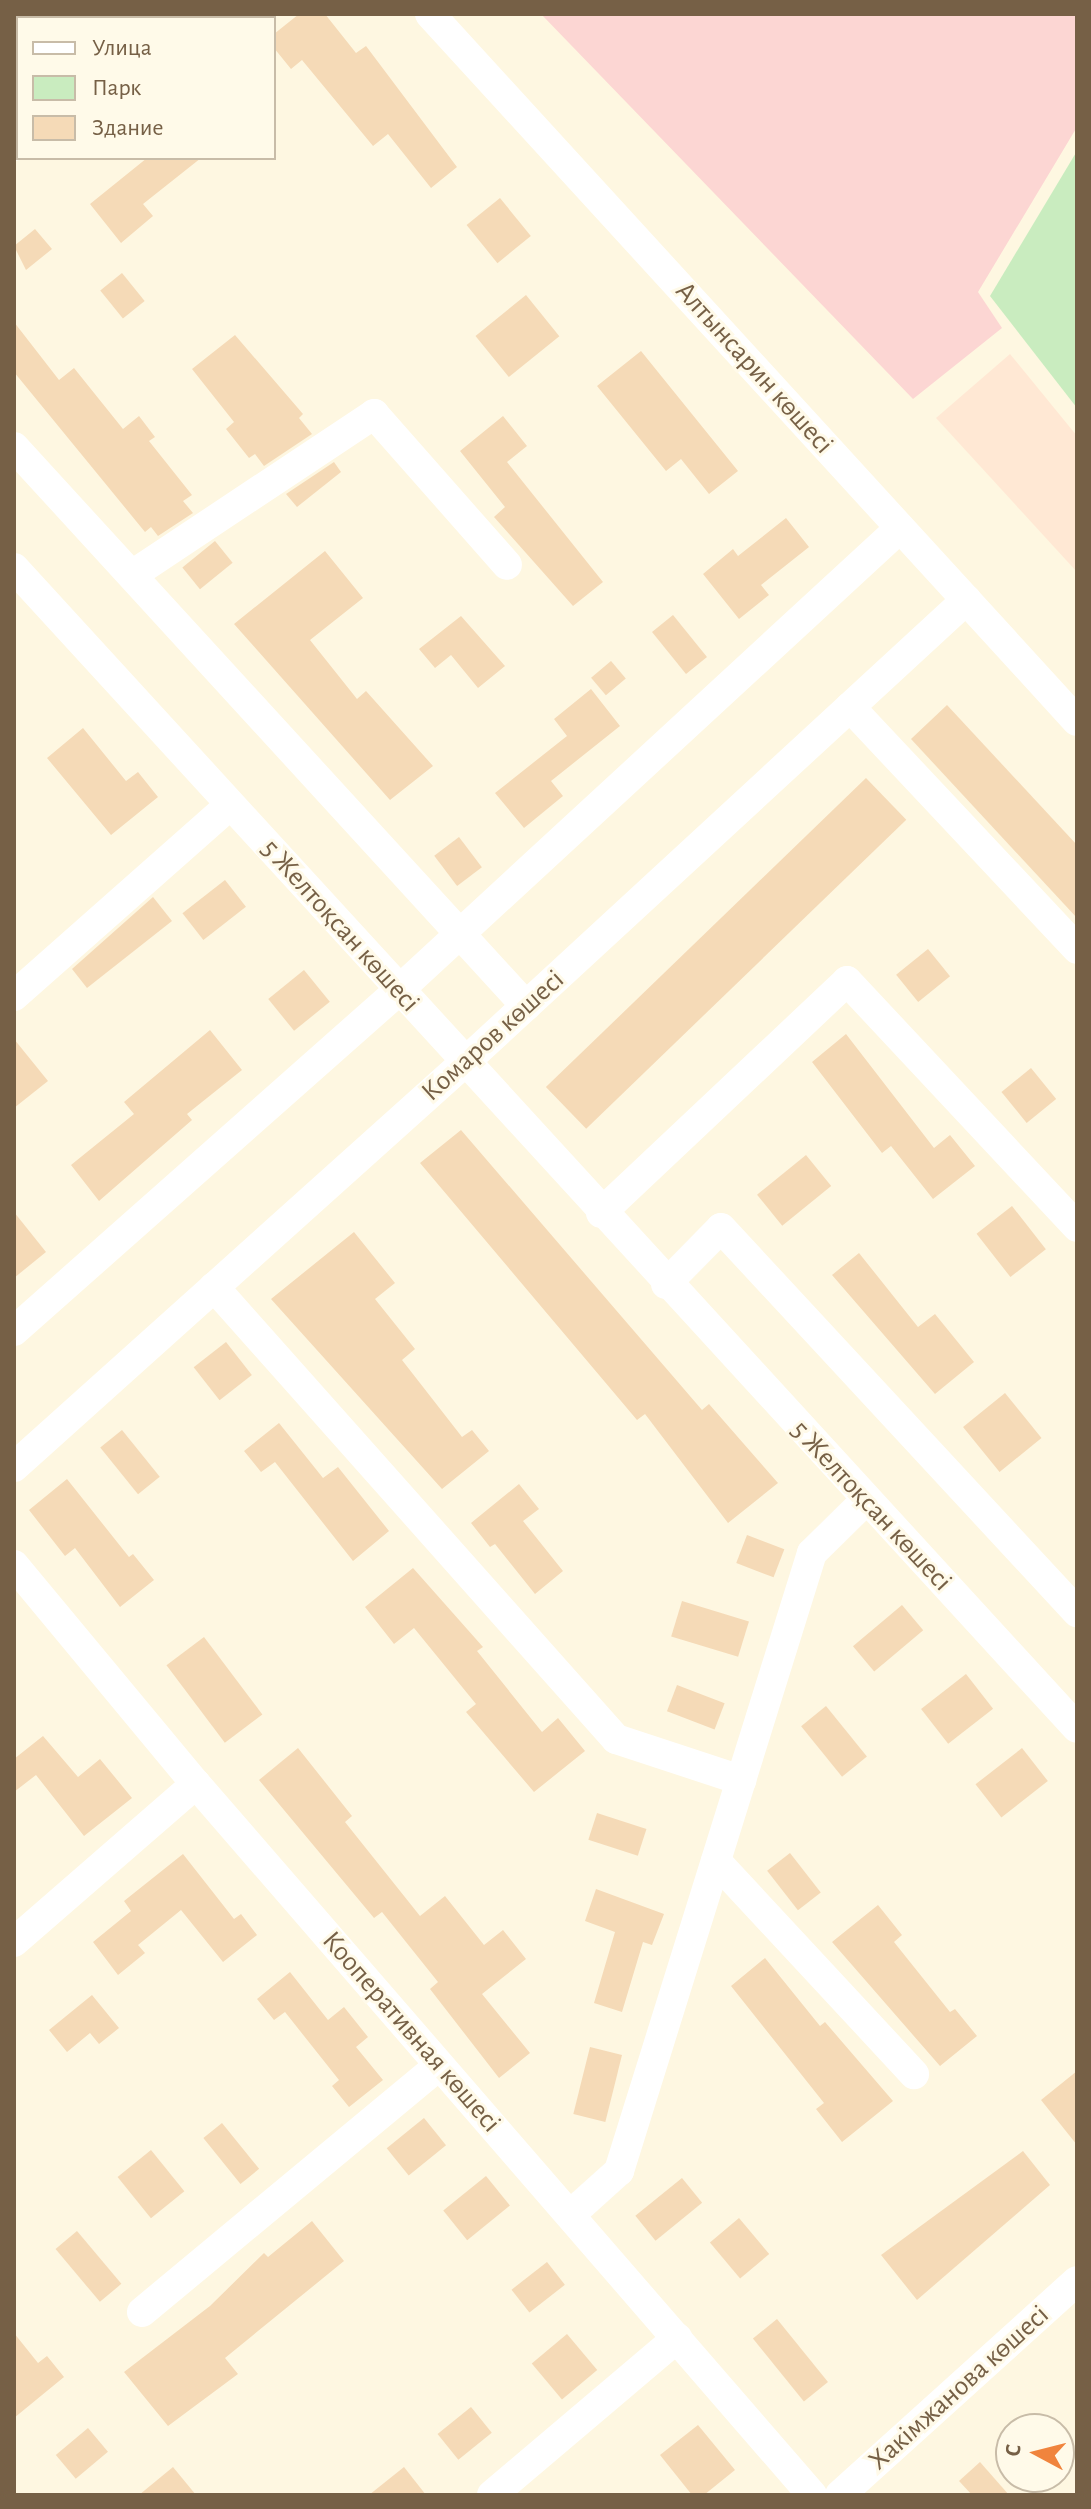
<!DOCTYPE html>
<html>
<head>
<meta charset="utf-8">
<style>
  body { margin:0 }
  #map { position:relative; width:1091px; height:2509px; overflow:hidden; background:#fef7e1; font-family:"Alegreya Sans",sans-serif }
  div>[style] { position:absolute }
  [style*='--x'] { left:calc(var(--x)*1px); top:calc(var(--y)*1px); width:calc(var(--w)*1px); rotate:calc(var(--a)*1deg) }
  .commercial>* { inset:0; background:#ffe8d4 }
  .medical>* { inset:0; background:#fcd6d3 }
  .green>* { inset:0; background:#c9ecbf }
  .building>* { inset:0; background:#f5dab7; transform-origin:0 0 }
  .minor>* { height:30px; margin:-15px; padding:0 15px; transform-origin:15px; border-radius:15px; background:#fff }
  span { translate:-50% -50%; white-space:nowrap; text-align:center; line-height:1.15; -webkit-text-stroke:6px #fffae9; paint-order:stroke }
  .street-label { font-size:28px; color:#766046 }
  .frame { position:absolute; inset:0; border:16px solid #766046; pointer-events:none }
  .legend { position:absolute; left:16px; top:16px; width:260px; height:144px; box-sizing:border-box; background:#fffae9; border:2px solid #c8bca8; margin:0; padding:10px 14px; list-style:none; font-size:24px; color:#766046 }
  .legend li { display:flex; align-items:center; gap:16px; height:40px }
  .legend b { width:40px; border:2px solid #c8bca8 }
  .north { position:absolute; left:995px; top:2413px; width:80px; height:80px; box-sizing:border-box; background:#fffae9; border:2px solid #c8bca8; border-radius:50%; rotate:277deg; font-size:22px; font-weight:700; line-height:32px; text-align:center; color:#766046 }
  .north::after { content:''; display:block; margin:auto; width:28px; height:36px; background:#f0843d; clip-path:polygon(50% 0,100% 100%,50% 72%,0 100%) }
</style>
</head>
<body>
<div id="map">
  <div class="commercial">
    <div style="clip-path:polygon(1010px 354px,1077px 436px,1077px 572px,936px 418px)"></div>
  </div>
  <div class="medical">
    <div style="clip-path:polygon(541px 14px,1077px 14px,1077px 127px,978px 292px,1002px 328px,913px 399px)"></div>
  </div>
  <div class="green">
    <div style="clip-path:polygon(1077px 151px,1077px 408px,990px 296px)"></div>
  </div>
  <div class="building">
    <div style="clip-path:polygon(299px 14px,325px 14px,356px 53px,366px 46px,457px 167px,431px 188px,388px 134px,373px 146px,302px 60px,291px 69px,274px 48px,274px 34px)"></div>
    <div style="clip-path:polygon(147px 158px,201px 158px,143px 204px,153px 216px,121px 243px,90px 204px)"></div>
    <div style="left:500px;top:198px;width:49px;height:43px;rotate:51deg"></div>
    <div style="clip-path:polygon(35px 229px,52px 249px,26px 270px,14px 246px)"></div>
    <div style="left:122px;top:273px;width:36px;height:28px;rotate:51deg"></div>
    <div style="left:526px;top:295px;width:53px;height:65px;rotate:51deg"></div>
    <div style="clip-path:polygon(14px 322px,59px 380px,74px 368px,123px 429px,139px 416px,155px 437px,149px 441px,192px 495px,183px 501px,193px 513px,158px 536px,151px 527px,145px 532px,14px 372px)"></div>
    <div style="clip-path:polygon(235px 335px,303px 414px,299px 418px,312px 434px,264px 466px,255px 454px,249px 458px,226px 429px,234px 422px,192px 369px)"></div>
    <div style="clip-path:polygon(641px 351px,738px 471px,709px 494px,681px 459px,666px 471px,597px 386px)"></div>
    <div style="clip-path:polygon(503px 416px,527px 446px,507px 462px,603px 582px,573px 606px,494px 517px,505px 507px,460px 451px)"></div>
    <div style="clip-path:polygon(334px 462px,341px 472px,297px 507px,286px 494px)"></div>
    <div style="clip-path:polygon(786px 518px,809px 547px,761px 585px,769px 595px,739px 619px,703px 574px,733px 549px,738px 556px)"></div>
    <div style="left:215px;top:541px;width:28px;height:42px;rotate:51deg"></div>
    <div style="clip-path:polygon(325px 551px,363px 598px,310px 640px,357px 699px,366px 691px,433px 766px,390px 800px,234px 624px)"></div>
    <div style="left:673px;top:615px;width:54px;height:27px;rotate:51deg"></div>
    <div style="clip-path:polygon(461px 616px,505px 666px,478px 688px,451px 655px,435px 668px,419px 649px)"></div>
    <div style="left:611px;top:661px;width:23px;height:26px;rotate:50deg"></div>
    <div style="clip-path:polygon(591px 689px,620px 726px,551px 781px,563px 796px,524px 828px,495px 793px,567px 736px,554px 719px)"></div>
    <div style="clip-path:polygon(947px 705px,1077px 845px,1077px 918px,911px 739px)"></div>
    <div style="clip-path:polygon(83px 728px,126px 781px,138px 772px,158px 797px,111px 835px,47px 758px)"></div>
    <div style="left:866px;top:778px;width:58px;height:445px;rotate:46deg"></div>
    <div style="left:459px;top:837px;width:38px;height:31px;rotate:53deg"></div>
    <div style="left:225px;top:880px;width:34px;height:54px;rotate:52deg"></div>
    <div style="clip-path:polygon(153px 897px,172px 921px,87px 988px,72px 969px)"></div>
    <div style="left:928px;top:949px;width:35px;height:41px;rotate:51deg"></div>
    <div style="left:304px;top:970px;width:41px;height:46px;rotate:51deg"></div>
    <div style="clip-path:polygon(210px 1030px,242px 1070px,187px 1114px,192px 1120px,99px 1201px,71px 1165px,134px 1114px,124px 1102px)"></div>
    <div style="clip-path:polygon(846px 1034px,934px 1148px,950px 1135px,975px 1166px,933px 1199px,891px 1146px,882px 1153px,812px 1062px)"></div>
    <div style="clip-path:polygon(14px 1039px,48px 1081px,14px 1108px)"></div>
    <div style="left:1031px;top:1068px;width:40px;height:38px;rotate:51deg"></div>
    <div style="clip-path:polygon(461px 1130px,702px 1410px,709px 1404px,778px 1483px,728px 1523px,645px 1414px,637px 1420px,420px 1163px)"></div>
    <div style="left:806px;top:1155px;width:40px;height:63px;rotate:51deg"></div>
    <div style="left:1012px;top:1206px;width:55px;height:45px;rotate:52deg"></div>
    <div style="clip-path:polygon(14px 1212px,46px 1252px,14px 1278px)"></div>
    <div style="clip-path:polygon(354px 1232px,395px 1283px,375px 1299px,415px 1349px,402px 1360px,462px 1437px,472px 1430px,489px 1451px,442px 1489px,271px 1299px)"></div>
    <div style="clip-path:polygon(859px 1253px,918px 1327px,935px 1314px,974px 1362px,935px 1394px,832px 1275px)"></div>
    <div style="left:226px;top:1342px;width:42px;height:41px;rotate:52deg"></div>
    <div style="left:1005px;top:1393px;width:58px;height:54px;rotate:51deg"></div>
    <div style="clip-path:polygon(279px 1423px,323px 1478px,338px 1467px,389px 1531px,353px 1561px,275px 1462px,261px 1472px,244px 1451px)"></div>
    <div style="left:122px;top:1430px;width:60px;height:28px;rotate:51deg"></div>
    <div style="clip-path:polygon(67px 1479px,129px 1557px,133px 1554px,154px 1580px,120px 1607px,75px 1548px,65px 1556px,29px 1510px)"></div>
    <div style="clip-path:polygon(519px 1484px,539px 1509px,523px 1521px,563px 1571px,535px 1594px,495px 1544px,490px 1547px,471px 1523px)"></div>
    <div style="left:747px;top:1535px;width:40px;height:30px;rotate:21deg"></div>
    <div style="clip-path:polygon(413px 1568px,483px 1647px,477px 1651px,542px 1732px,558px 1718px,585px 1751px,534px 1792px,466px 1712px,476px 1704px,414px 1628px,394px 1644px,365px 1607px)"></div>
    <div style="left:682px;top:1601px;width:70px;height:37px;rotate:17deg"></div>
    <div style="left:902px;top:1605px;width:33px;height:64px;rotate:50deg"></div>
    <div style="left:204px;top:1637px;width:97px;height:47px;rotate:53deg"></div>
    <div style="left:966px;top:1674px;width:44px;height:57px;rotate:52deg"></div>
    <div style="left:677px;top:1685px;width:51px;height:28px;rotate:21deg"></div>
    <div style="left:826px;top:1706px;width:65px;height:32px;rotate:51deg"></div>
    <div style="clip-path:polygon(43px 1736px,78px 1777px,100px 1759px,132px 1798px,84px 1836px,36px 1775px,14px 1792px,14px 1759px)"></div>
    <div style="clip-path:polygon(298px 1748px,352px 1816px,345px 1822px,420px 1916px,445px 1896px,484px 1945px,503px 1930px,526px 1959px,482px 1994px,530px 2053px,499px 2078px,430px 1989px,438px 1982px,382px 1912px,374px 1918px,259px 1780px)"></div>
    <div style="left:1022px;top:1748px;width:42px;height:59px;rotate:52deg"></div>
    <div style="left:597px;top:1813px;width:52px;height:28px;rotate:18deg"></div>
    <div style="left:790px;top:1853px;width:50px;height:29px;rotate:52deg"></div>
    <div style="clip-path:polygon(183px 1854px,234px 1919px,241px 1914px,257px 1935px,223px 1962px,181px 1910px,138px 1945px,145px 1953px,118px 1975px,93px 1942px,131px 1911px,124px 1901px)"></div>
    <div style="clip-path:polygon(596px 1889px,664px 1914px,652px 1945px,643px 1942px,622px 2012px,594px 2003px,615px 1932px,585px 1921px)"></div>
    <div style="clip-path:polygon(878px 1905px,902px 1935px,894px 1942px,950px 2012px,955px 2009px,977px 2036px,940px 2066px,832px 1942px)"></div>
    <div style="clip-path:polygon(765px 1958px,820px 2026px,825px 2022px,893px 2101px,842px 2142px,816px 2109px,824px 2103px,731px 1986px)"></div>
    <div style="clip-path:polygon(290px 1972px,328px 2020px,344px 2007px,368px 2037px,356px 2047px,383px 2080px,349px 2107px,332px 2086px,339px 2080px,285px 2012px,274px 2020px,257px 1999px)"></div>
    <div style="clip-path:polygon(92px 1995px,119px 2028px,99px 2044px,90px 2033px,67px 2052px,49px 2030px)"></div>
    <div style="left:590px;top:2047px;width:33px;height:69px;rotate:14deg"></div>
    <div style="clip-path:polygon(1077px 2071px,1077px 2145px,1041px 2100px)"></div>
    <div style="left:424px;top:2118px;width:35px;height:48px;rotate:51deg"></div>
    <div style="left:222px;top:2123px;width:59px;height:24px;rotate:51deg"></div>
    <div style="left:151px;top:2150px;width:53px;height:43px;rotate:51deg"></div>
    <div style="clip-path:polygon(1023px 2151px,1050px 2185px,917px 2300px,881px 2255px)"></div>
    <div style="left:486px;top:2176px;width:38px;height:55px;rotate:51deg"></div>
    <div style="left:682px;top:2178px;width:32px;height:60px;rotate:51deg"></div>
    <div style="left:739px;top:2218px;width:47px;height:38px;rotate:50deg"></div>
    <div style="clip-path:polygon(312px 2221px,344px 2261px,225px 2358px,238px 2374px,168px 2426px,124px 2372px,210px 2306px,264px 2253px,268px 2257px)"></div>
    <div style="left:77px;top:2231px;width:69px;height:28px;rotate:50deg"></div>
    <div style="left:547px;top:2262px;width:29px;height:45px;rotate:52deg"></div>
    <div style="left:777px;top:2319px;width:81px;height:31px;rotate:51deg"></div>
    <div style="clip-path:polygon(14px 2333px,38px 2363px,47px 2356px,64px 2377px,14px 2418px)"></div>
    <div style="left:567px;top:2334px;width:47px;height:46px;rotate:50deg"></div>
    <div style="left:471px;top:2407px;width:33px;height:43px;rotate:51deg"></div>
    <div style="clip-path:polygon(698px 2425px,735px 2470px,704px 2495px,692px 2495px,660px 2455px)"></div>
    <div style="left:88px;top:2428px;width:31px;height:42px;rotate:50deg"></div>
    <div style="clip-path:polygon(980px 2462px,1009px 2495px,972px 2495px,959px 2481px)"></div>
    <div style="clip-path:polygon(173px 2467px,196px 2495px,139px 2495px)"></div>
    <div style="clip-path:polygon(404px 2467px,426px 2495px,369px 2495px)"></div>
  </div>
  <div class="minor">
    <div style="--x:430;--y:14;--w:958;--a:47.54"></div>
    <div style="--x:156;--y:18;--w:6;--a:-45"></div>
    <div style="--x:14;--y:146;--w:5;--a:-37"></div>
    <div style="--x:14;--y:447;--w:758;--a:47.51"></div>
    <div style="--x:14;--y:568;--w:1573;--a:47.5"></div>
    <div style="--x:132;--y:575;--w:291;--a:-33.6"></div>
    <div style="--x:374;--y:414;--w:201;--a:48.6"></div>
    <div style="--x:850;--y:707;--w:332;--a:46.8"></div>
    <div style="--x:14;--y:996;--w:288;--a:-41.5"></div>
    <div style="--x:601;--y:1213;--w:338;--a:-43.3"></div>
    <div style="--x:847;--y:981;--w:337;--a:46.9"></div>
    <div style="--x:666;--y:1284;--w:78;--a:-45.5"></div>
    <div style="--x:721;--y:1228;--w:524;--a:47.17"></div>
    <div style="--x:214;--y:1287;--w:605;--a:48.35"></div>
    <div style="--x:616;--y:1739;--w:132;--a:18.2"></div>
    <div style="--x:14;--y:1331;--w:513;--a:-41.52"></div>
    <div style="--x:398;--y:991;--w:683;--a:-42.69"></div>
    <div style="--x:14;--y:1467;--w:606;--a:-41.92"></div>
    <div style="--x:465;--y:1062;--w:682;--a:-42.68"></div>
    <div style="--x:14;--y:1565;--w:285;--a:50.3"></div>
    <div style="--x:196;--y:1784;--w:941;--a:49.09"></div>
    <div style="--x:716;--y:1861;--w:291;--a:47.1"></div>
    <div style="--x:14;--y:1942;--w:241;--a:-41"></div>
    <div style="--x:570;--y:2215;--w:66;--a:-41.9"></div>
    <div style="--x:619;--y:2171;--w:647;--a:-72.66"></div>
    <div style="--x:812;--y:1553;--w:76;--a:-44.5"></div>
    <div style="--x:142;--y:2312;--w:386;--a:-39.7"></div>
    <div style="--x:492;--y:2495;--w:243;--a:-40.3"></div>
    <div style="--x:840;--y:2495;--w:319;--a:-42.1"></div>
  </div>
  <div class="street-label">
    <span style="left:754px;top:368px;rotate:48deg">Алтынсарин көшесі</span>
    <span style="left:340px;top:926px;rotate:48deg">5 Желтоқсан көшесі</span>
    <span style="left:493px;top:1036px;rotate:-42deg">Комаров көшесі</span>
    <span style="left:871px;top:1506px;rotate:47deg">5 Желтоқсан көшесі</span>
    <span style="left:411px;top:2032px;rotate:49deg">Кооперативная көшесі</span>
    <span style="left:959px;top:2388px;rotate:-42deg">Хакімжанова көшесі</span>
  </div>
  <div class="frame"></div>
  <ul class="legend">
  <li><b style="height:10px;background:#fff"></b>Улица</li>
  <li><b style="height:22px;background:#c9ecbf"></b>Парк</li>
  <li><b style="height:22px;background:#f5dab7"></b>Здание</li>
  </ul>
  <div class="north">С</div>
</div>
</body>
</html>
